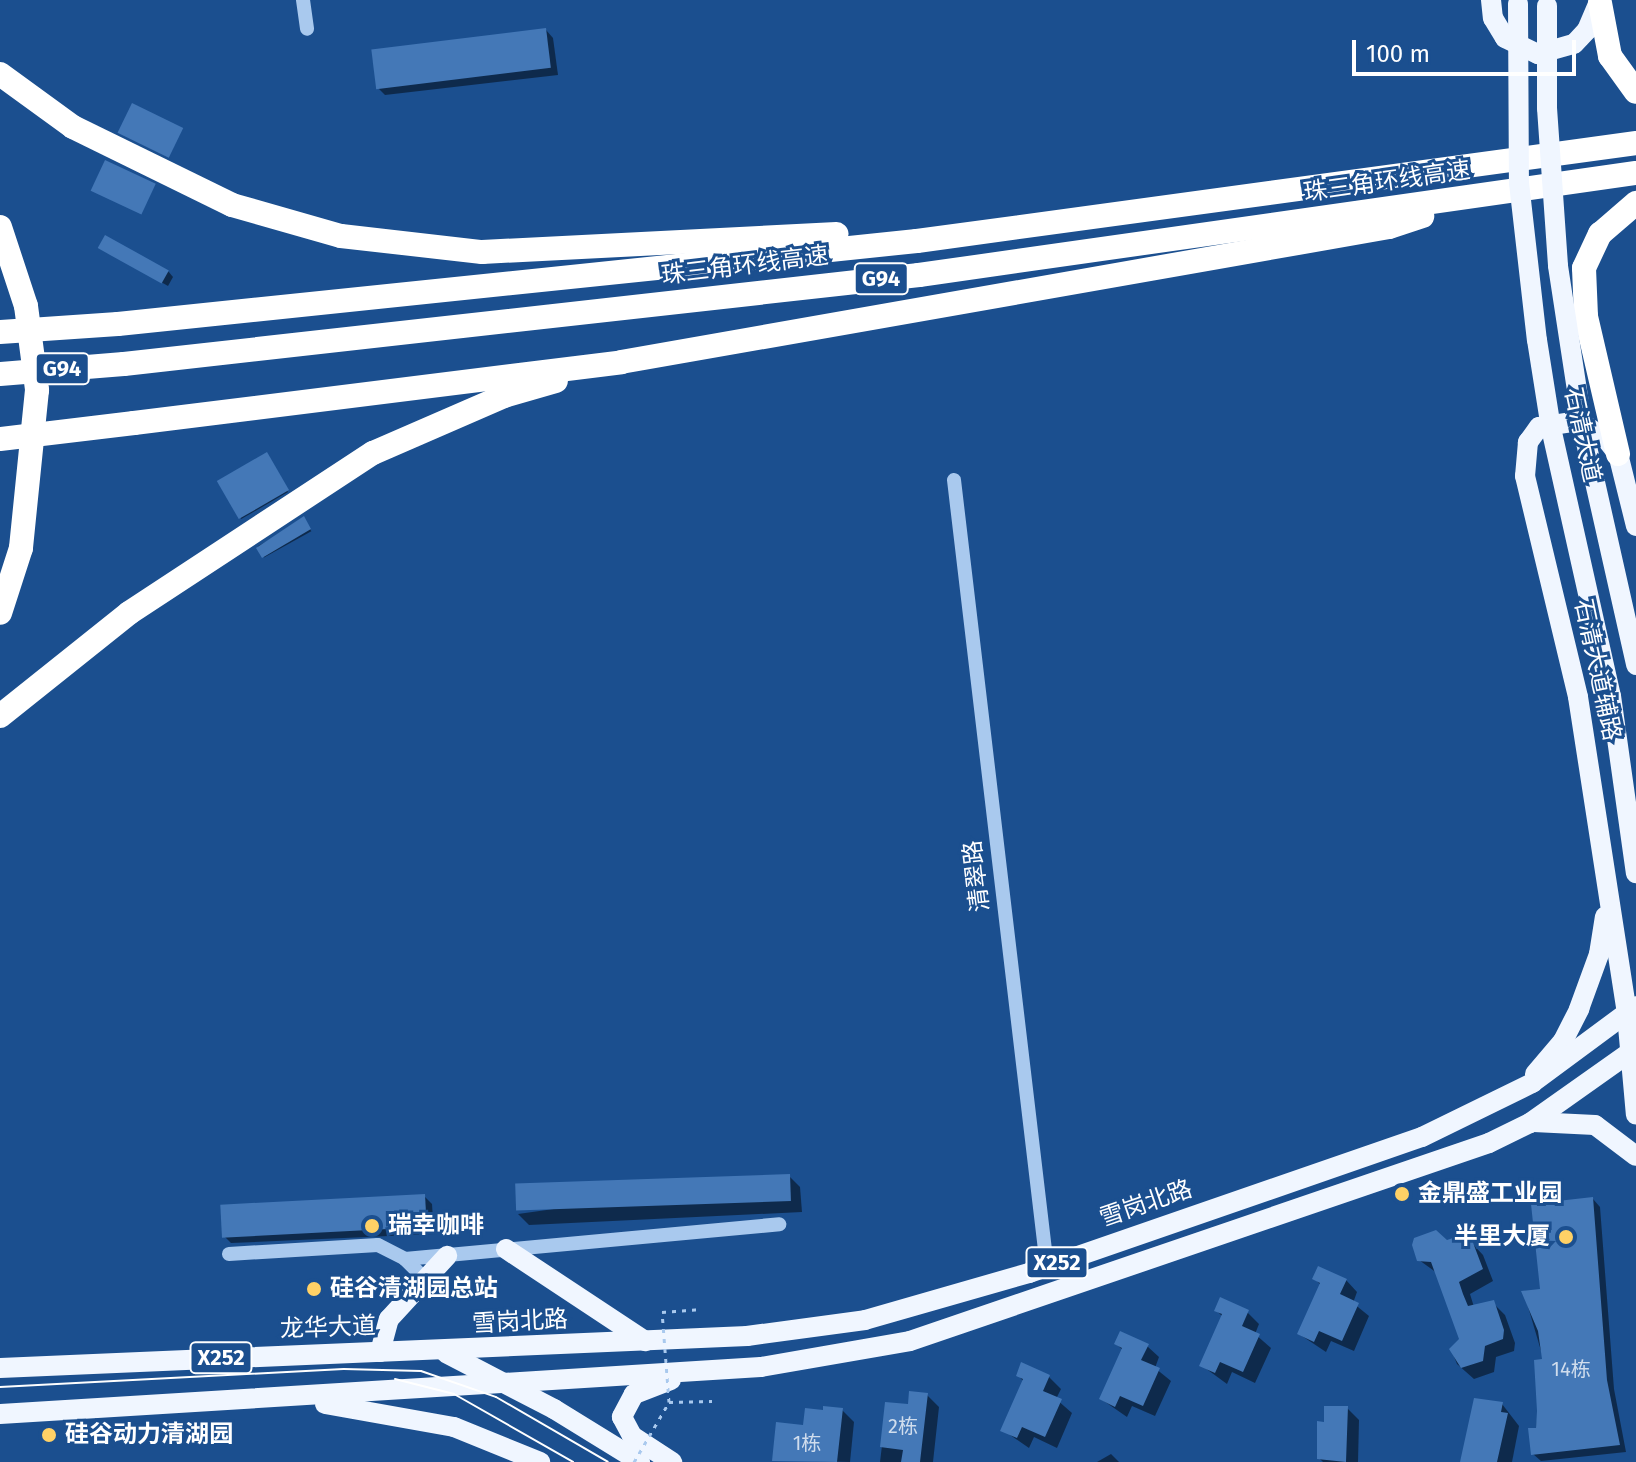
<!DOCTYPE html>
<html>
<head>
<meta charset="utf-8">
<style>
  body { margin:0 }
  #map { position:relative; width:1636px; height:1462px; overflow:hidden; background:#1b4f8f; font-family:"Fira Sans","Noto Sans SC",sans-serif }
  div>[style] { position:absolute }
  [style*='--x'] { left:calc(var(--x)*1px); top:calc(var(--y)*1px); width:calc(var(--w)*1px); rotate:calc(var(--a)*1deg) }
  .shadow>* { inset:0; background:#0007; transform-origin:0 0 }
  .building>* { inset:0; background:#4478b7; transform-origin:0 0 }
  .path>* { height:3px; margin-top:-1.5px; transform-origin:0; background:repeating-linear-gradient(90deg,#a9c9ee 0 4px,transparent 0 10px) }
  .minor>* { height:14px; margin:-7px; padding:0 7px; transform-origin:7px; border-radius:7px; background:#a9c9ee }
  .major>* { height:20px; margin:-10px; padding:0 10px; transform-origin:10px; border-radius:10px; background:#f0f6ff }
  .highway>* { height:24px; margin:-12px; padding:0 12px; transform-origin:12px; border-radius:12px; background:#fff }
  .tram>* { height:2px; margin:-1px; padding:0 1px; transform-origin:1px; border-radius:1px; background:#fff }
  .path-bridge>* { height:3px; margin-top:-1.5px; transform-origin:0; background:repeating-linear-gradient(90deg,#a9c9ee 0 4px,transparent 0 10px) }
  .major-bridge>* { height:20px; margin:-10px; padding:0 10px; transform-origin:10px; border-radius:10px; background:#f0f6ff }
  .highway-bridge>* { height:24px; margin:-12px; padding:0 12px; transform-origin:12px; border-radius:12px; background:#fff }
  .dots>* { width:22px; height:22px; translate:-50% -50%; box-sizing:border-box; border:4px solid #1b4f8f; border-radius:50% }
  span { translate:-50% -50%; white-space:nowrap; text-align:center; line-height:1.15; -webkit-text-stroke:6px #1b4f8f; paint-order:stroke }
  .number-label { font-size:20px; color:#d0dded }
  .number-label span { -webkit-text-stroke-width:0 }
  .shield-label span { padding:2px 6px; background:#1b4f8f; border:2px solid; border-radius:6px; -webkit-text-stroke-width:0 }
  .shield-label { font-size:22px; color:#fff; font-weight:700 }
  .street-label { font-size:24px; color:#fff }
  .poi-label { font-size:24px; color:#fff; font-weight:700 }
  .left { translate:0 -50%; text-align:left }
  .right { translate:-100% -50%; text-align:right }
  .scale { position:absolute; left:1352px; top:40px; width:224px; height:36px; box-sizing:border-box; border:4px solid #fff; border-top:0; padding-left:10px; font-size:24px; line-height:28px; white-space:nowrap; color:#fff; -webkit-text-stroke:6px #1b4f8f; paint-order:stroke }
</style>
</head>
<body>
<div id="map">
  <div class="shadow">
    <div style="clip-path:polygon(546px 30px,553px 38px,558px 75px,385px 95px,377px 87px)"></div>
    <div style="clip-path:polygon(100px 247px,168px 271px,173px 277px,168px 286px)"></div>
    <div style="left:266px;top:454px;width:44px;height:54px;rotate:60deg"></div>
    <div style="left:305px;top:520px;width:13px;height:54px;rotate:61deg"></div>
    <div style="clip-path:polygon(789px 1176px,800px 1187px,802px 1212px,529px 1225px,518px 1214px)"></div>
    <div style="clip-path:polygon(424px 1196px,432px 1204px,434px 1234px,231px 1243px,223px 1235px)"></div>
    <div style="clip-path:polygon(1593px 1199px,1600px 1207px,1614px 1389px,1626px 1452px,1541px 1461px,1533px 1454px,1544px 1361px,1524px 1293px,1542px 1291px)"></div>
    <div style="clip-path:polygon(1465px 1236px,1483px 1255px,1493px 1281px,1470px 1294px,1474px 1307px,1493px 1303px,1505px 1315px,1515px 1343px,1514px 1351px,1496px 1357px,1494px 1372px,1474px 1379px,1457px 1364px,1451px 1349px,1462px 1340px,1437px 1273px,1419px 1260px)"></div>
    <div style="clip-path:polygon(1315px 1279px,1346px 1280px,1357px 1292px,1353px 1303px,1369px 1316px,1354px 1351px,1331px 1341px,1326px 1352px,1299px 1334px,1321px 1285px)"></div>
    <div style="clip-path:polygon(1216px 1310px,1247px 1312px,1259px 1324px,1255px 1334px,1271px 1348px,1255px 1383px,1232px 1372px,1227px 1384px,1201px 1365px,1223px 1317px)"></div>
    <div style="clip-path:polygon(1116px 1344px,1147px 1346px,1159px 1357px,1155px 1368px,1171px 1381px,1155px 1416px,1132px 1406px,1127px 1417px,1101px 1399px,1123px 1350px)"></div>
    <div style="clip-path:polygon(1018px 1375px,1049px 1377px,1061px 1389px,1056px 1399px,1072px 1413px,1057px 1448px,1034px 1437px,1029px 1448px,1003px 1430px,1024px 1382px)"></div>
    <div style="clip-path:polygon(927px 1395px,939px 1407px,933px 1462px,880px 1462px,887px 1404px,910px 1406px)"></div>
    <div style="clip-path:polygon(1502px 1404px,1519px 1426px,1512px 1462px,1462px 1462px)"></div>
    <div style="clip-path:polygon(1347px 1408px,1359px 1420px,1358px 1462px,1323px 1462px,1319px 1458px,1326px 1424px)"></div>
    <div style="clip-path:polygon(842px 1410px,854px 1422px,850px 1462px,774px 1460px,805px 1427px)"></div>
    <div style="clip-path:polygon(1111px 1454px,1119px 1462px,1097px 1462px)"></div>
  </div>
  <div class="building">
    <div style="left:546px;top:28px;width:40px;height:176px;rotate:83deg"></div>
    <div style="left:132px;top:103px;width:57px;height:33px;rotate:26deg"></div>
    <div style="left:105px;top:160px;width:56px;height:34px;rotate:25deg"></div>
    <div style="left:105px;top:235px;width:73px;height:15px;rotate:29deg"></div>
    <div style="left:267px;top:452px;width:44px;height:58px;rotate:60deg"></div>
    <div style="clip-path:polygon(304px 516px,311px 529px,262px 558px,256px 548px)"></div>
    <div style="left:790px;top:1174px;width:27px;height:275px;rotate:88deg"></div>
    <div style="left:425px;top:1194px;width:33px;height:205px;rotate:87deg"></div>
    <div style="clip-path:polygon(1593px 1197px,1607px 1380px,1620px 1445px,1531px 1455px,1528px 1428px,1536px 1428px,1537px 1411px,1534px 1360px,1542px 1359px,1538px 1331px,1521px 1291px,1540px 1289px,1531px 1204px)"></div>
    <div style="clip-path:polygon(1436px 1230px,1447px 1240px,1465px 1234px,1472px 1240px,1483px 1269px,1459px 1282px,1463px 1294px,1468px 1306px,1494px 1300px,1504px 1330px,1503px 1339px,1485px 1346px,1483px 1361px,1461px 1368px,1449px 1349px,1459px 1339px,1431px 1262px,1417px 1261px,1412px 1245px,1414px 1238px)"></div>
    <div style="clip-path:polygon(1318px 1266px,1347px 1279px,1340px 1294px,1359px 1303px,1342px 1341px,1319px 1331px,1314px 1342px,1297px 1334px,1320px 1283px,1312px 1279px)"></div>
    <div style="clip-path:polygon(1220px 1297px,1249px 1310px,1242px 1326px,1260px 1334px,1243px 1372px,1220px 1362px,1215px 1373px,1199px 1366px,1222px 1314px,1214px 1311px)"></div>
    <div style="clip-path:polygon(1120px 1331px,1149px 1344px,1141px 1360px,1160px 1368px,1143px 1406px,1120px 1396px,1115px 1407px,1099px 1399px,1122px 1348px,1114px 1344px)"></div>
    <div style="clip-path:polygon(1021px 1362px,1050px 1375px,1043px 1391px,1062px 1399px,1045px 1437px,1022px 1427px,1017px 1438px,1000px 1431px,1023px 1379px,1016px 1376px)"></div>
    <div style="clip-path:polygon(909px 1391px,928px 1393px,920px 1462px,901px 1462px,903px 1450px,880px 1447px,885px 1402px,908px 1404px)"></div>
    <div style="clip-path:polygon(1474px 1398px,1503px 1402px,1501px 1412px,1508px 1413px,1497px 1462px,1460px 1462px)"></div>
    <div style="clip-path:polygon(823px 1406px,843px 1408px,837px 1462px,772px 1461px,776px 1422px,803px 1425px,805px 1408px,823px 1410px)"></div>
    <div style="clip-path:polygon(1324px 1406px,1348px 1406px,1346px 1462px,1317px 1459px,1317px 1421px,1324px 1422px)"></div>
  </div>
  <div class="path">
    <div style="--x:662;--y:1312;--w:40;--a:-4.3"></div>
    <div style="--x:669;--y:1402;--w:43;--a:-1.3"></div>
  </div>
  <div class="minor">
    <div style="--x:303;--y:0;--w:29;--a:82"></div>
    <div style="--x:954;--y:480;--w:792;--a:83.26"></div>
    <div style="--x:229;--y:1254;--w:149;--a:-3.5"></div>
    <div style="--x:378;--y:1245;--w:30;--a:27"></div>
    <div style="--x:405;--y:1259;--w:28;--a:45"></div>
    <div style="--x:405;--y:1259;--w:376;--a:-5.3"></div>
  </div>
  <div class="major">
    <div style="--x:1491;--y:0;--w:18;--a:84"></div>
    <div style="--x:1493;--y:18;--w:23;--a:59"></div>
    <div style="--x:1505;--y:38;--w:37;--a:26"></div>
    <div style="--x:1538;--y:54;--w:37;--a:-16"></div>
    <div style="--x:1574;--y:44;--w:19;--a:-47"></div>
    <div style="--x:1587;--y:30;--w:33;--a:-67"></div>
    <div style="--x:1636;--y:526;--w:74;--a:-104"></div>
    <div style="--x:1618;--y:454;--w:18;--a:-128"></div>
    <div style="--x:1607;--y:440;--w:34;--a:-146"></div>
    <div style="--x:1579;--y:421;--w:40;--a:171.5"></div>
    <div style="--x:1539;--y:427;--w:19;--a:126"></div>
    <div style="--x:1528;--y:442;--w:34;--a:95"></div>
    <div style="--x:1525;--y:476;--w:227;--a:76.5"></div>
    <div style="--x:1578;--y:697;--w:322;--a:81.2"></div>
    <div style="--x:1627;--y:1015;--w:100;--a:84.9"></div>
    <div style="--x:1535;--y:1074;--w:43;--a:-49.7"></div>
    <div style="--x:1563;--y:1041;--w:36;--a:-63"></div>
    <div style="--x:1579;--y:1009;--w:59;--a:-70"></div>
    <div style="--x:1599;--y:954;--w:38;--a:-81"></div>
    <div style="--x:1534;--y:1122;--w:61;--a:2.8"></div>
    <div style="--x:1595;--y:1125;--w:51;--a:37.1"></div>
    <div style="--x:506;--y:1249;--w:167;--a:33.5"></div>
    <div style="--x:380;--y:1352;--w:34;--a:-75"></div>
    <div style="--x:389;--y:1319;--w:86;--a:-47.4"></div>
    <div style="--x:446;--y:1353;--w:122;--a:27.4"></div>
    <div style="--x:554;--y:1409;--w:101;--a:31.6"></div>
    <div style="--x:0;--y:1368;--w:748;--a:-2.45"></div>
    <div style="--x:747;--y:1336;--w:119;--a:-7.7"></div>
    <div style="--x:865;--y:1320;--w:171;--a:-16"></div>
    <div style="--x:1029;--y:1273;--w:416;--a:-19.1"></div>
    <div style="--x:1422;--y:1137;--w:123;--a:-26.1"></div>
    <div style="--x:1532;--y:1083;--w:129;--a:-36.5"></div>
    <div style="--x:671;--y:1380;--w:40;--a:159"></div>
    <div style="--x:634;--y:1394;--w:26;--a:118"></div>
    <div style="--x:622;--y:1417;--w:21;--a:62"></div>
    <div style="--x:632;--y:1436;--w:48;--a:33"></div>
    <div style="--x:325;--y:1404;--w:131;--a:10.1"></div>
    <div style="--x:454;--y:1427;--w:93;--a:22.1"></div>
    <div style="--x:0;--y:1414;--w:762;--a:-3.53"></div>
    <div style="--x:761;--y:1367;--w:151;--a:-9.9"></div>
    <div style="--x:910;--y:1341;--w:612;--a:-18.88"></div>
    <div style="--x:1489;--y:1143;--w:46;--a:-26"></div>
    <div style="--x:1530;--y:1123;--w:130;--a:-35.3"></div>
  </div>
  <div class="highway">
    <div style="--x:1600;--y:3;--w:54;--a:79.3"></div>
    <div style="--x:1610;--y:56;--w:44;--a:54.2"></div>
    <div style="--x:0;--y:74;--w:90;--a:36"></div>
    <div style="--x:73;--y:127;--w:177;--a:26.1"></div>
    <div style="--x:232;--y:205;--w:113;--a:15.9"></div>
    <div style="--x:341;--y:236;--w:142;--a:6.5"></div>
    <div style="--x:482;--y:252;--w:355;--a:-2.9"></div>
    <div style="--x:0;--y:227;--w:83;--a:71.8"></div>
    <div style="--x:26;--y:306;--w:85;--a:82.5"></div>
    <div style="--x:37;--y:390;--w:159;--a:95.8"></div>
    <div style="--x:21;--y:548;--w:68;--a:107.9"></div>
    <div style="--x:118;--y:324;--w:803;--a:-5.93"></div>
    <div style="--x:917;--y:241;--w:726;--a:-7.76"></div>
    <div style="--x:124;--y:364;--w:800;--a:-6.39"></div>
    <div style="--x:919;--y:275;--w:724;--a:-8.1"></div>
    <div style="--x:134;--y:423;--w:491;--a:-7.1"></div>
    <div style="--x:621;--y:362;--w:780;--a:-9.97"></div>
    <div style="--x:1389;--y:227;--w:35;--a:-18"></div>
    <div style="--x:1618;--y:454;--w:142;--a:-103.1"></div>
    <div style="--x:1586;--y:316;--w:48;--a:-92.4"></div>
    <div style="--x:1584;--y:268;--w:38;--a:-65"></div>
    <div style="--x:1600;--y:234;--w:48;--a:-40.7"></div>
    <div style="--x:0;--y:716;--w:165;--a:-38.6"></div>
    <div style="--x:129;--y:613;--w:292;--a:-33.3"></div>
    <div style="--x:373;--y:453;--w:143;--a:-23.5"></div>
    <div style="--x:504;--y:396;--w:54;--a:-16.1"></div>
  </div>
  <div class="tram">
    <div style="--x:395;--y:1379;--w:61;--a:14.3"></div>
    <div style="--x:454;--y:1394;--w:137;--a:29.7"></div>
    <div style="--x:0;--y:1387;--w:344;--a:-3"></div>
    <div style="--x:344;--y:1369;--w:77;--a:1.5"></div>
    <div style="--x:421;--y:1371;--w:79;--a:19.1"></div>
    <div style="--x:496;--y:1397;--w:129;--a:30.1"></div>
  </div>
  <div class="path-bridge">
    <div style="--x:634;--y:1462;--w:69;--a:-59.7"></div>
    <div style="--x:669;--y:1402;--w:90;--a:-94.4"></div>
  </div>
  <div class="major-bridge">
    <div style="--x:1518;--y:4;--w:179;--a:89.7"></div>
    <div style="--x:1519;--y:183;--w:158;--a:83.5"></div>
    <div style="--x:1537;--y:340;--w:89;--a:81"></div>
    <div style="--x:1551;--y:428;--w:275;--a:77.4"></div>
    <div style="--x:1611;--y:696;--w:179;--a:82"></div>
    <div style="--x:1547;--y:6;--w:102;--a:90"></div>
    <div style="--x:1547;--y:108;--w:158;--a:86"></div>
    <div style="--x:1558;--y:266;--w:165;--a:81.3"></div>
    <div style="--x:1583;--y:429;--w:242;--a:77.3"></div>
  </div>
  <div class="highway-bridge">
    <div style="--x:0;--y:332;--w:118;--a:-3.9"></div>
    <div style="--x:0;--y:374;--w:124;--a:-4.6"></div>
    <div style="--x:0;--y:439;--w:135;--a:-6.8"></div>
  </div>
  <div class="dots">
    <div style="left:1402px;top:1194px;background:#ffd166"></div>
    <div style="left:372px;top:1226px;background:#ffd166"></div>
    <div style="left:1566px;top:1237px;background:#ffd166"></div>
    <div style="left:314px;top:1289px;background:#ffd166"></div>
    <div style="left:49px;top:1435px;background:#ffd166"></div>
  </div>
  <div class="number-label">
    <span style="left:1571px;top:1369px">14栋</span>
    <span style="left:903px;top:1426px">2栋</span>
    <span style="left:807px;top:1443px">1栋</span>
  </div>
  <div class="shield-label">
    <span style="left:881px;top:279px">G94</span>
    <span style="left:62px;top:369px">G94</span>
    <span style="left:1057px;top:1263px">X252</span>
    <span style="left:221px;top:1358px">X252</span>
  </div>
  <div class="street-label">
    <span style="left:1387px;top:182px;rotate:-8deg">珠三角环线高速</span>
    <span style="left:745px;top:266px;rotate:-7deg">珠三角环线高速</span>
    <span style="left:1582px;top:435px;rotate:78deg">石清大道</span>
    <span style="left:1597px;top:670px;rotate:78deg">石清大道辅路</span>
    <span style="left:977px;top:876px;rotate:-97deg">清翠路</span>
    <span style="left:1146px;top:1204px;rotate:-19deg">雪岗北路</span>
    <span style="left:520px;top:1322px;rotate:-3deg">雪岗北路</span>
    <span style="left:328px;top:1328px;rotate:-2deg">龙华大道</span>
  </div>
  <div class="poi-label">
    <span class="left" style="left:1418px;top:1194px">金鼎盛工业园</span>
    <span class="left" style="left:388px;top:1226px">瑞幸咖啡</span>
    <span class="right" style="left:1550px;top:1237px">半里大厦</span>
    <span class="left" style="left:330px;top:1289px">硅谷清湖园总站</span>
    <span class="left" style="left:65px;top:1435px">硅谷动力清湖园</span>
  </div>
  <div class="scale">100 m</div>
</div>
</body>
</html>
